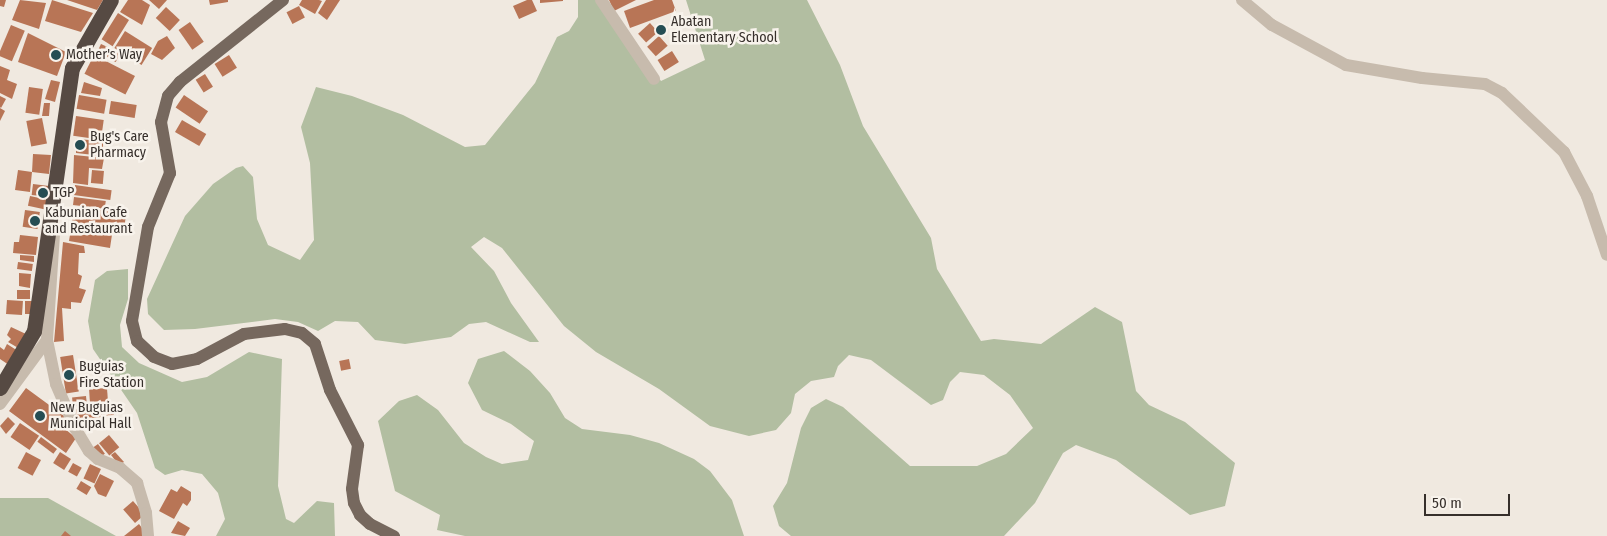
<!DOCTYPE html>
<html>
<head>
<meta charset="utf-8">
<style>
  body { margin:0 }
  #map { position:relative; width:1607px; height:536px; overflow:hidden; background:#f0e9e0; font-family:"Fira Sans Condensed",sans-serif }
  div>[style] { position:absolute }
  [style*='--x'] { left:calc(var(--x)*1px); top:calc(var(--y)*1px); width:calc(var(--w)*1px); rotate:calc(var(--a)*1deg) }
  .green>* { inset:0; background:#b2bea1 }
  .building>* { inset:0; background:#b87556; transform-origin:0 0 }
  .street>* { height:12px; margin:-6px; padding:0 6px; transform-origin:6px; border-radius:6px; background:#c7bbad }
  .primary>* { height:12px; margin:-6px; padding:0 6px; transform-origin:6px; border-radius:6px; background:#76685e }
  .highway>* { height:15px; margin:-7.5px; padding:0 7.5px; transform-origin:7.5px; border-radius:7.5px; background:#564a43 }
  .dots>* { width:14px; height:14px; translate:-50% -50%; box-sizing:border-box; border:2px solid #f8f3ec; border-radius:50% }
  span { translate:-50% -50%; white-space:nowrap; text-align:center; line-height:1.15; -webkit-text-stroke:5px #f8f3ec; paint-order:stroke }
  .poi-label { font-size:14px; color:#362f2b }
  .left { translate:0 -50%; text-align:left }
  .scale { position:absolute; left:1424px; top:494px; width:86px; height:22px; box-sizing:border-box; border:2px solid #362f2b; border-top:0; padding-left:6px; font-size:15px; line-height:18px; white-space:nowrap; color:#362f2b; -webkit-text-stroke:4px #f8f3ec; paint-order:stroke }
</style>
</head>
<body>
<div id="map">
  <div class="green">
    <div style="clip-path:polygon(578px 0,605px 0,661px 81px,705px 60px,686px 0,807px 0,840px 65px,863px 126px,931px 238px,937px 269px,981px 341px,994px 339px,1041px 344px,1095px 307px,1122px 322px,1136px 391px,1149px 405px,1185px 422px,1235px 463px,1225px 506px,1190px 515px,1116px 460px,1076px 445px,1063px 453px,1035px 503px,1004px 536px,791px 536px,779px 526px,773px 506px,787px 483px,801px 428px,811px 408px,826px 399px,843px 407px,910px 466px,977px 466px,1006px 454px,1033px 428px,1010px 395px,984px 375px,960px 372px,950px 382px,943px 400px,931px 405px,871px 360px,849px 355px,838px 366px,834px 377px,811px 381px,795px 394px,791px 413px,776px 430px,749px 436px,710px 426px,659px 389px,596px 352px,564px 326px,502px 248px,484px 237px,471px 247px,494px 271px,511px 303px,539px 342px,530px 342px,486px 322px,469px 324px,451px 337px,405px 344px,375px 340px,358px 322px,335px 321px,318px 331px,298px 322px,275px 319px,195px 329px,164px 330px,148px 314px,147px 299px,185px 216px,213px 184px,236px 168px,243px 166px,253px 177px,257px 219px,268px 245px,300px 260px,314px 240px,310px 163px,301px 127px,316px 87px,352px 96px,403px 115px,465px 147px,485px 145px,535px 83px,557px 37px,569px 31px,578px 17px)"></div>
    <div style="clip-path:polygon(128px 269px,128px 299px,120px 325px,122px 347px,139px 363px,182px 382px,207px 377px,249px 352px,282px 359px,278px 486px,286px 519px,294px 523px,317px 501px,334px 503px,335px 536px,216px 536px,225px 519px,218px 493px,202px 474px,182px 470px,165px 475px,155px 468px,137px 413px,93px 349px,88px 321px,95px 280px,107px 271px)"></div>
    <div style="clip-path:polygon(504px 351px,530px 371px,550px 393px,565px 418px,582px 429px,630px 435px,659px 443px,694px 459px,710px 471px,732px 500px,744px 536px,465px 536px,437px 530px,440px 515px,395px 491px,378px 421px,399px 401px,417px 395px,438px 410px,464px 443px,486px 457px,502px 464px,528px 460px,534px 441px,511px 424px,482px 410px,468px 383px,478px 359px)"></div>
    <div style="clip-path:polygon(0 498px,48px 498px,116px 536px,0 536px)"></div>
  </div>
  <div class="building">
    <div style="clip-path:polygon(0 0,6px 0,4px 7px,0 6px)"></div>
    <div style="clip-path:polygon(20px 0,46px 3px,39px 29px,12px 20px)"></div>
    <div style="clip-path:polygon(52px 0,93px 13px,81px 32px,45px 21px)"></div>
    <div style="clip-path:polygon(67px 0,103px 0,97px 10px)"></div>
    <div style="clip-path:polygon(128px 0,142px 0,150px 5px,142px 25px,120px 12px)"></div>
    <div style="clip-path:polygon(149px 0,167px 0,159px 9px)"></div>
    <div style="clip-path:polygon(209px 0,228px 0,228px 2px,210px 5px)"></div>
    <div style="clip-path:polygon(302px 0,319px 0,322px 1px,315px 14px,299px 5px)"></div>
    <div style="clip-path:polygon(326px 0,340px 0,327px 20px,318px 13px)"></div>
    <div style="clip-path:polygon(527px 0,532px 0,537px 11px,519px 19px,513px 6px)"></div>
    <div style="clip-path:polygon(540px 0,563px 0,563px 1px,540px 3px)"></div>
    <div style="clip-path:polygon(609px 0,636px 0,614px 11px)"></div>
    <div style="clip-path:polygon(654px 0,672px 0,676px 11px,630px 28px,624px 11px)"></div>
    <div style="left:299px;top:6px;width:13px;height:14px;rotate:63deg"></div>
    <div style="left:166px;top:7px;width:19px;height:15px;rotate:43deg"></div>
    <div style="left:118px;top:13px;width:13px;height:31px;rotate:32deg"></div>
    <div style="left:190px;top:22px;width:24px;height:14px;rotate:55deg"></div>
    <div style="left:650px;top:23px;width:12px;height:16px;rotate:48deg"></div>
    <div style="left:11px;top:25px;width:15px;height:33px;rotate:23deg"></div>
    <div style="left:125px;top:31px;width:32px;height:20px;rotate:32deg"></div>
    <div style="clip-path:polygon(28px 33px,66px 52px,57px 76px,18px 62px)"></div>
    <div style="clip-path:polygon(167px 36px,175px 48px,162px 60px,151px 54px,158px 41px)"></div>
    <div style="left:659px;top:36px;width:13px;height:16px;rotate:48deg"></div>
    <div style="left:101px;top:44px;width:21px;height:10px;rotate:25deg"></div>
    <div style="left:672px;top:51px;width:13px;height:17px;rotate:58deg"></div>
    <div style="left:94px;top:55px;width:46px;height:21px;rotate:27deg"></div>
    <div style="left:229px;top:55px;width:15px;height:17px;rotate:58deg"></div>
    <div style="clip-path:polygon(0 66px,10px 70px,7px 80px,17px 84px,12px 99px,0 93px)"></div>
    <div style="left:205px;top:74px;width:15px;height:11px;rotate:58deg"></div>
    <div style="clip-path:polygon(51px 80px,60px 82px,55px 102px,45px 99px)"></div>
    <div style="clip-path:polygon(84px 82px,102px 88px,100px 96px,81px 93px)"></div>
    <div style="left:29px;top:87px;width:14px;height:26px;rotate:8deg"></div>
    <div style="left:79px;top:95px;width:28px;height:14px;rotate:10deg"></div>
    <div style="left:184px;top:95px;width:29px;height:15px;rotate:34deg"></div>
    <div style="clip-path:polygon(0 96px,6px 99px,1px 108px,0 107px)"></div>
    <div style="left:111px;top:101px;width:26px;height:13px;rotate:9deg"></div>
    <div style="clip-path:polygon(44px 103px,50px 103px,49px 116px,42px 116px)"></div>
    <div style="clip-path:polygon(0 108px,5px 111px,0 121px)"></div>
    <div style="left:76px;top:116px;width:28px;height:20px;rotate:8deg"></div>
    <div style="left:42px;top:118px;width:26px;height:16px;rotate:79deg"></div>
    <div style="left:182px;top:120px;width:28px;height:14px;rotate:30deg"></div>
    <div style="clip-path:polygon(76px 139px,103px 141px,103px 156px,76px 153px)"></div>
    <div style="clip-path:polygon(33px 154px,51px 155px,49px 174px,32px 172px,30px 192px,15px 190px,18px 170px,32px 172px)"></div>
    <div style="clip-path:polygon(74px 155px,104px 158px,102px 169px,89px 168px,88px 185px,73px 183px)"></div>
    <div style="left:92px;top:170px;width:12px;height:13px;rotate:5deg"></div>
    <div style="left:33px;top:184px;width:16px;height:11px;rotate:7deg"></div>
    <div style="left:75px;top:185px;width:37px;height:10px;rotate:8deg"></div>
    <div style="left:30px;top:196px;width:19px;height:10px;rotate:12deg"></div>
    <div style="left:74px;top:197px;width:32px;height:8px;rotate:7deg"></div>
    <div style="clip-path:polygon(80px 207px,126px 214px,124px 230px,113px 228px,110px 248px,69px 241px,73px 216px,78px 217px)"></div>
    <div style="left:25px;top:210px;width:15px;height:17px;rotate:8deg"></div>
    <div style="clip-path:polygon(20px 235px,38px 237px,36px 255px,13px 253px,14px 242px,19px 242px)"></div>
    <div style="clip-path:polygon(63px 242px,84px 246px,85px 253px,79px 253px,78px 274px,82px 276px,79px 288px,86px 290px,81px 303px,71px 302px,71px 309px,62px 308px,64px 341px,54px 342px)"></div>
    <div style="clip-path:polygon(20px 255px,34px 256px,34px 262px,20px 260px)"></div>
    <div style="left:18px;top:262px;width:15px;height:7px;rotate:8deg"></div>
    <div style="clip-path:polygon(19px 273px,31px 274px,30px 288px,19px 286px)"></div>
    <div style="left:17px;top:290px;width:13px;height:9px"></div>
    <div style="left:7px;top:300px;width:16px;height:14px;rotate:4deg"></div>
    <div style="left:25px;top:301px;width:9px;height:13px"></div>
    <div style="clip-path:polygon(11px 327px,26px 334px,20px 349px,8px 342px,11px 339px,7px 335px)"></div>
    <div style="clip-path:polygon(7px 344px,18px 351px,9px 365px,0 359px,0 347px,4px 350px)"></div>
    <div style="left:73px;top:355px;width:37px;height:13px;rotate:81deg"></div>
    <div style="left:349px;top:359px;width:10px;height:10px;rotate:79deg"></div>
    <div style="clip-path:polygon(26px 388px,71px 421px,65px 429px,76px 438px,66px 453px,9px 411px)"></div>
    <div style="left:107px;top:388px;width:14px;height:18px;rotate:86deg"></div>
    <div style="left:86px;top:396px;width:9px;height:14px;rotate:84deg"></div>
    <div style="clip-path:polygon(113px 404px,114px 415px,103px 416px,102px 411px,106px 410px,106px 405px)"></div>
    <div style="left:101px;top:407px;width:10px;height:25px;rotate:84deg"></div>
    <div style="clip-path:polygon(8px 417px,15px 424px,6px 434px,0 426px)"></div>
    <div style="left:20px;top:423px;width:23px;height:17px;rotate:34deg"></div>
    <div style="left:109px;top:435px;width:16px;height:13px;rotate:50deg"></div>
    <div style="left:41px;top:437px;width:20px;height:6px;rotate:37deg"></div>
    <div style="left:98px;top:444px;width:12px;height:9px;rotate:55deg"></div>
    <div style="left:26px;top:452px;width:17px;height:18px;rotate:28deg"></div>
    <div style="left:60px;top:452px;width:13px;height:13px;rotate:32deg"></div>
    <div style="clip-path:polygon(115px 452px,124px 462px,119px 465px,111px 455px)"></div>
    <div style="left:73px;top:463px;width:10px;height:10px;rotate:29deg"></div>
    <div style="left:90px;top:464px;width:12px;height:16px;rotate:24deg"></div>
    <div style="clip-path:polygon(100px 474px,114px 481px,106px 497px,98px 494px,94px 486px)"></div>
    <div style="left:81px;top:481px;width:12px;height:9px;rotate:31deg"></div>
    <div style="clip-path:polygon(181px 486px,191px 492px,191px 500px,187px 506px,183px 503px,174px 519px,159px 511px,171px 489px,177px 492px)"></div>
    <div style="left:133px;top:501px;width:18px;height:13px;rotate:49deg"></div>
    <div style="clip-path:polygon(178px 521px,190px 528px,185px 536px,171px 533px)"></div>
    <div style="clip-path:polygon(139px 524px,148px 536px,124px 536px)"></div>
    <div style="clip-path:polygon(65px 531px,71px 536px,61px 536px)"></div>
  </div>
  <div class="street">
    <div style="--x:601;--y:0;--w:95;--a:56.1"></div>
    <div style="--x:1242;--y:0;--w:39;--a:40"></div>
    <div style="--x:1272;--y:25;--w:84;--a:28.4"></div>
    <div style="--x:1346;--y:65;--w:77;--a:9.7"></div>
    <div style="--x:1422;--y:78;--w:63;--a:5.4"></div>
    <div style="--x:1485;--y:84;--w:19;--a:28"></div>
    <div style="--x:1502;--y:93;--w:86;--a:43.6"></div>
    <div style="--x:1564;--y:152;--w:50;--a:62.4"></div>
    <div style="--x:1587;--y:196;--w:62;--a:71.3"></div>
    <div style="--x:54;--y:234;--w:106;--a:93.8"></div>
    <div style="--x:47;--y:340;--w:45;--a:78.4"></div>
    <div style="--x:56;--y:384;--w:48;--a:66.6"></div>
    <div style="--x:75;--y:428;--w:27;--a:59"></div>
    <div style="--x:89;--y:451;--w:12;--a:42"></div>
    <div style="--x:98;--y:459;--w:24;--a:22"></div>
    <div style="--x:120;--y:468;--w:23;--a:41"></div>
    <div style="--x:137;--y:483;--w:31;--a:73"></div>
    <div style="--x:146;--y:513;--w:23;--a:85"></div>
    <div style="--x:0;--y:404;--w:79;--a:-53.7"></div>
  </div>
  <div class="primary">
    <div style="--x:283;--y:0;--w:132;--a:141.5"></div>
    <div style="--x:180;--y:82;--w:18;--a:131"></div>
    <div style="--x:168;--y:96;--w:27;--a:105"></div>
    <div style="--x:161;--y:122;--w:52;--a:80"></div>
    <div style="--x:170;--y:173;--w:58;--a:112.2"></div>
    <div style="--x:148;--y:227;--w:95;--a:99.7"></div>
    <div style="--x:132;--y:321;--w:21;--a:76"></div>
    <div style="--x:137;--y:341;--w:23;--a:43"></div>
    <div style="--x:154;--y:357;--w:19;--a:21"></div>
    <div style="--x:172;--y:364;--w:25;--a:-11"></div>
    <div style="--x:197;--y:359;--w:53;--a:-28"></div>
    <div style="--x:244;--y:334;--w:41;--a:-7"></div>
    <div style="--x:285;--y:329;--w:17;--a:13"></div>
    <div style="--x:302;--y:333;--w:17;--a:40"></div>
    <div style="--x:315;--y:344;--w:48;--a:71.9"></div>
    <div style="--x:330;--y:390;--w:62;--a:63"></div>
    <div style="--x:358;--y:445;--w:44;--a:97.8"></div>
    <div style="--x:352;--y:489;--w:14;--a:82"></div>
    <div style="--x:354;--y:503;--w:13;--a:63"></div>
    <div style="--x:360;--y:515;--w:13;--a:42"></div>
    <div style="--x:370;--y:524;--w:27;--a:27"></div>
  </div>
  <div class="highway">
    <div style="--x:0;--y:388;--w:66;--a:-59.2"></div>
    <div style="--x:34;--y:331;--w:266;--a:-81.8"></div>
    <div style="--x:72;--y:68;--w:78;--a:-60.2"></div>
  </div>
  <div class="dots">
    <div style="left:661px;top:30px;background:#254d53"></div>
    <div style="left:56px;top:55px;background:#254d53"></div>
    <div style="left:80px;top:145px;background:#254d53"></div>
    <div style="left:43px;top:193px;background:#254d53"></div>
    <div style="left:35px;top:221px;background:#254d53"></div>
    <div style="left:69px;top:375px;background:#254d53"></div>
    <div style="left:40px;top:416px;background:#254d53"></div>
  </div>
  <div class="poi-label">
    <span class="left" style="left:671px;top:30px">Abatan<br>Elementary School</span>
    <span class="left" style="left:66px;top:55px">Mother's Way</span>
    <span class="left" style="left:90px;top:145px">Bug's Care<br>Pharmacy</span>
    <span class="left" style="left:53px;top:193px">TGP</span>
    <span class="left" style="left:45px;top:221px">Kabunian Cafe<br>and Restaurant</span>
    <span class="left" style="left:79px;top:375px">Buguias<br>Fire Station</span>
    <span class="left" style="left:50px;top:416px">New Buguias<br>Municipal Hall</span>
  </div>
  <div class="scale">50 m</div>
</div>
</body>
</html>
